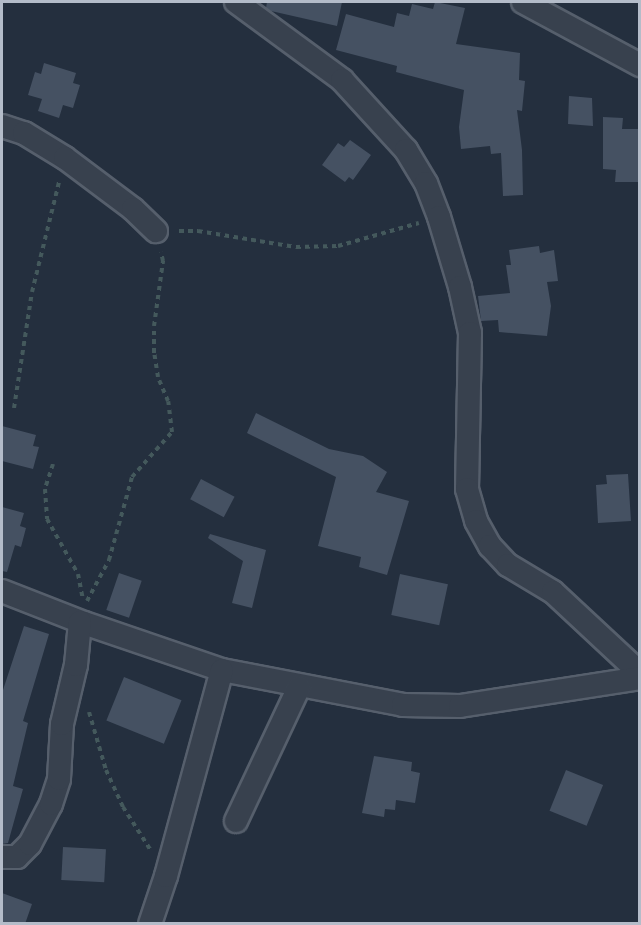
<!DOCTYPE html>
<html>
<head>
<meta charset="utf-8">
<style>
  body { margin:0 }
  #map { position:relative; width:641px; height:925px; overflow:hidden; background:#242f3e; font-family:Signika,sans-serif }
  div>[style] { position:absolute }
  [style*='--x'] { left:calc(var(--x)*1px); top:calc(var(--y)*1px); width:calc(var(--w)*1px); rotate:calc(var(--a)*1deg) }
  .building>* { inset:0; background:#455162; transform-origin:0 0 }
  .path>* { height:4px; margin-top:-2px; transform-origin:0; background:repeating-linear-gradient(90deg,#44595c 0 4.5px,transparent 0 9px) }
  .roads { filter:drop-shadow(2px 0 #565f6c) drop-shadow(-2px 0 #565f6c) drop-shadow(0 2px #565f6c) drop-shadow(0 -2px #565f6c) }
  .minor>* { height:22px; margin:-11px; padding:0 11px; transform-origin:11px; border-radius:11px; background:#38414e }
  span { translate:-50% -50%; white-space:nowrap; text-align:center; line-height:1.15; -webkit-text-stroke:6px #1d2633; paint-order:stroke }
  .frame { position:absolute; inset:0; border:3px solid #b4bcc9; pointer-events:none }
</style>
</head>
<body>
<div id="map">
  <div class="building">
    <div style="clip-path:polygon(267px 2px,342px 2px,337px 26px,271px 11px,266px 8px)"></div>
    <div style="clip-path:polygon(435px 2px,465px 8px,456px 44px,520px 53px,519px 80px,525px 81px,522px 111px,517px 110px,522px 150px,523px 195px,503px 196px,501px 153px,491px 154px,490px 146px,461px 149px,459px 127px,464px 90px,396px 72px,397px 66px,336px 50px,346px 14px,394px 27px,397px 13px,409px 16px,412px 4px,433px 9px)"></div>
    <div style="clip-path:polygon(44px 63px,76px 73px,73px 83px,80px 85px,73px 108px,63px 105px,59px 118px,38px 111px,42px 99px,28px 95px,35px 72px,41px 74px)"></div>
    <div style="clip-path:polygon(569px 96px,592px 98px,593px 126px,568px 124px)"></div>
    <div style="clip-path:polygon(603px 117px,623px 118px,622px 129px,639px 129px,639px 182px,615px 182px,616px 170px,603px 169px)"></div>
    <div style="clip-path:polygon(350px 140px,371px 155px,353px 180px,349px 177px,345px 182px,322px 165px,338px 143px,344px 147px)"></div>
    <div style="clip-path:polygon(539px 246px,540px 253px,554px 250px,558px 281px,547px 282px,551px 306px,547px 336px,499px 332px,498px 320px,481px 321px,478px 296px,510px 293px,506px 265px,511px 265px,509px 250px)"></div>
    <div style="clip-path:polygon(256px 413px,329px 449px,363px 456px,387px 472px,376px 492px,409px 501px,387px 575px,359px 567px,361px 557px,318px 546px,336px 477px,247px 433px)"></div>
    <div style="clip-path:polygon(2px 426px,36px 435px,33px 446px,39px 447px,33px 469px,2px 461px)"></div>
    <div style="clip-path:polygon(628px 474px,631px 521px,598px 523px,596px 485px,607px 484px,606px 475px)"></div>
    <div style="left:201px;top:479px;width:38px;height:23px;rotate:28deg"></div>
    <div style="clip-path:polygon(2px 507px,24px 513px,20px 526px,26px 528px,21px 547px,15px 545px,7px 572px,2px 571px)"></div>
    <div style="clip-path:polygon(210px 534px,266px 550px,252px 608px,232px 603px,243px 561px,208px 538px)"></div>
    <div style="left:119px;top:573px;width:24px;height:39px;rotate:19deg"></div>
    <div style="left:400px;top:574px;width:49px;height:42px;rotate:12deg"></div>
    <div style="clip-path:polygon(24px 626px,49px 634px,23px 721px,28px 723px,13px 786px,23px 789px,8px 843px,2px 844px,2px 693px)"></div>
    <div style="left:124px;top:677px;width:62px;height:47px;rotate:22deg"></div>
    <div style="clip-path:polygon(374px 756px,412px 762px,411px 771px,420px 773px,415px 803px,396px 800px,395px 810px,385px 809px,384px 817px,362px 813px)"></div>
    <div style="left:566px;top:770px;width:40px;height:44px;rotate:22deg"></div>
    <div style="left:63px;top:847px;width:43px;height:33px;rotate:3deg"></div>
    <div style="clip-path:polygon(2px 893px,32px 904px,25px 924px,2px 924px)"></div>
  </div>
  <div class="path">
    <div style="--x:179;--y:231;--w:19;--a:0"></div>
    <div style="--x:198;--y:231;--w:99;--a:9.3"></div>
    <div style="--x:296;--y:247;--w:42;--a:-1.4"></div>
    <div style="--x:338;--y:246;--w:84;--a:-15.9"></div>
    <div style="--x:14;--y:408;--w:117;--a:-81.2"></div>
    <div style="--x:32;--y:292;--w:113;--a:-76.2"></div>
    <div style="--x:53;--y:464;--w:26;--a:108"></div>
    <div style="--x:45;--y:489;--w:30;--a:86"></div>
    <div style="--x:47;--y:519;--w:63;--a:60.6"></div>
    <div style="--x:78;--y:574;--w:25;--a:79"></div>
    <div style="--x:87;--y:601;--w:47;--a:-61.8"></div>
    <div style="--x:109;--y:560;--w:86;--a:-74.5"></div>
    <div style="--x:132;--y:477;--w:60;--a:-48.4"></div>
    <div style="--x:172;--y:432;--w:31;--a:-97"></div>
    <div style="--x:168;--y:401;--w:26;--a:-113"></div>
    <div style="--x:158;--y:377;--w:24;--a:-99"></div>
    <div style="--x:154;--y:353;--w:27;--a:-90"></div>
    <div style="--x:154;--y:326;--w:66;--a:-82.1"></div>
    <div style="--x:163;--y:261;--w:9;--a:-103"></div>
    <div style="--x:89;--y:712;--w:60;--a:73.7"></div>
    <div style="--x:106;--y:770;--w:41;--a:65.3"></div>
    <div style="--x:123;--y:807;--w:50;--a:57.3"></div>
  </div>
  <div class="roads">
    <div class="minor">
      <div style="--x:236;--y:2;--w:132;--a:36.3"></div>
      <div style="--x:342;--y:80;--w:95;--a:47.6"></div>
      <div style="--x:406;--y:150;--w:39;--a:59"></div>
      <div style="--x:426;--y:183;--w:36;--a:69"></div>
      <div style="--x:439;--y:217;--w:73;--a:73.3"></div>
      <div style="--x:460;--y:287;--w:47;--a:77.7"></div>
      <div style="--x:470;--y:333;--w:156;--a:91.1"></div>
      <div style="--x:467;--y:489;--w:33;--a:74"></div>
      <div style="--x:476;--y:521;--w:29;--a:61"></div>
      <div style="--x:490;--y:546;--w:26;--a:47"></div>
      <div style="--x:508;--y:565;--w:52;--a:31"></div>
      <div style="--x:553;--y:592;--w:119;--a:43"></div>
      <div style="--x:523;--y:2;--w:133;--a:28.3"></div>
      <div style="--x:2;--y:126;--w:23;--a:18"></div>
      <div style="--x:24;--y:133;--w:48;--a:31.4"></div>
      <div style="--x:65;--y:158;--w:85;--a:36.9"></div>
      <div style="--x:133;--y:209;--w:32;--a:44"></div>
      <div style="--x:2;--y:591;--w:88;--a:21.3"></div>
      <div style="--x:84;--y:623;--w:146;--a:18.8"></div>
      <div style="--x:222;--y:670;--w:184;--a:10.9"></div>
      <div style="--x:403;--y:705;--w:57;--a:1"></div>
      <div style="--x:460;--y:706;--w:182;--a:-8.8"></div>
      <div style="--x:236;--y:821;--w:148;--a:-64.8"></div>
      <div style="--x:2;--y:857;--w:15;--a:0"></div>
      <div style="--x:17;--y:857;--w:18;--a:-45"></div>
      <div style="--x:30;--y:844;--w:45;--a:-62.3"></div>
      <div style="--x:51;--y:804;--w:26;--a:-72"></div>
      <div style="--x:59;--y:779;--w:55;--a:-86.9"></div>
      <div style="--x:62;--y:724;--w:61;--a:-76.7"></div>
      <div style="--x:76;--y:665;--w:43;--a:-84.7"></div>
      <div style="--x:150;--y:924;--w:51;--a:-71.6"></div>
      <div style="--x:166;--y:876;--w:213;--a:-74.8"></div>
    </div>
  </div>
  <div class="frame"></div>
</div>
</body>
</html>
